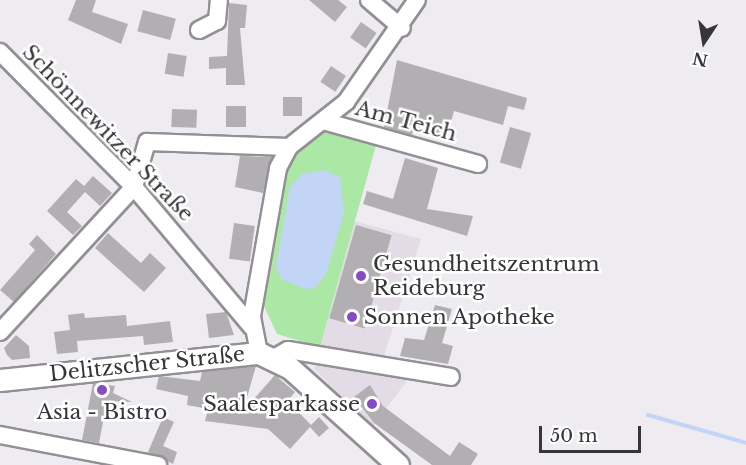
<!DOCTYPE html>
<html>
<head>
<meta charset="utf-8">
<style>
  body { margin:0 }
  #map { position:relative; width:746px; height:465px; overflow:hidden; background:#efecf1; font-family:"Libre Baskerville",serif }
  div>[style] { position:absolute }
  [style*='--x'] { left:calc(var(--x)*1px); top:calc(var(--y)*1px); width:calc(var(--w)*1px); rotate:calc(var(--a)*1deg) }
  .built>* { inset:0; background:#e3dce7 }
  .green>* { inset:0; background:#abe7a5 }
  .water>* { inset:0; background:#c2d5f7 }
  .stream>* { height:4px; margin:-2px; padding:0 2px; transform-origin:2px; border-radius:2px; background:#c2d5f7 }
  .building>* { inset:0; background:#b2afb3; transform-origin:0 0 }
  .roads { filter:drop-shadow(2px 0 #929094) drop-shadow(-2px 0 #929094) drop-shadow(0 2px #929094) drop-shadow(0 -2px #929094) }
  .minor>* { height:16px; margin:-8px; padding:0 8px; transform-origin:8px; border-radius:8px; background:#fff }
  .major>* { height:21px; margin:-10.5px; padding:0 10.5px; transform-origin:10.5px; border-radius:10.5px; background:#fff }
  .dots>* { width:16px; height:16px; translate:-50% -50%; box-sizing:border-box; border:3px solid #fff; border-radius:50% }
  span { translate:-50% -50%; white-space:nowrap; text-align:center; line-height:1.15; -webkit-text-stroke:5px #fff; paint-order:stroke }
  .street-label { font-size:21px; color:#363537 }
  .poi-label { font-size:21px; color:#363537 }
  .left { translate:0 -50%; text-align:left }
  .right { translate:-100% -50%; text-align:right }
  .north { position:absolute; left:674px; top:12px; width:60px; height:60px; -webkit-text-stroke:4px #fff; paint-order:stroke; rotate:192deg; font-size:16px; font-weight:700; line-height:24px; text-align:center; color:#363537 }
  .north::after { content:''; display:block; margin:auto; width:21px; height:27px; background:#363537; clip-path:polygon(50% 0,100% 100%,50% 72%,0 100%) }
  .scale { position:absolute; left:539px; top:426px; width:102px; height:27px; box-sizing:border-box; border:3px solid #363537; border-top:0; padding-left:8px; font-size:18px; line-height:21px; white-space:nowrap; color:#363537; -webkit-text-stroke:4px #fff; paint-order:stroke }
</style>
</head>
<body>
<div id="map">
  <div class="built">
    <div style="clip-path:polygon(355px 221px,421px 239px,382px 362px,410px 377px,372px 427px,314px 369px)"></div>
  </div>
  <div class="green">
    <div style="clip-path:polygon(325px 132px,376px 145px,320px 347px,277px 334px,263px 304px,279px 179px,290px 156px,313px 134px)"></div>
  </div>
  <div class="water">
    <div style="clip-path:polygon(323px 170px,340px 177px,344px 213px,326px 274px,315px 288px,305px 289px,281px 279px,276px 266px,290px 187px,302px 174px)"></div>
  </div>
  <div class="stream">
    <div style="--x:648;--y:415;--w:102;--a:15.9"></div>
  </div>
  <div class="building">
    <div style="clip-path:polygon(76px 0,96px 0,92px 12px,128px 24px,121px 44px,68px 20px)"></div>
    <div style="clip-path:polygon(309px 0,338px 0,347px 7px,335px 22px)"></div>
    <div style="clip-path:polygon(229px 3px,247px 5px,245px 28px,240px 28px,245px 85px,226px 85px,226px 68px,209px 69px,209px 57px,227px 56px)"></div>
    <div style="left:143px;top:10px;width:34px;height:22px;rotate:15deg"></div>
    <div style="left:361px;top:22px;width:19px;height:19px;rotate:35deg"></div>
    <div style="left:168px;top:53px;width:19px;height:21px;rotate:9deg"></div>
    <div style="clip-path:polygon(397px 60px,527px 98px,524px 110px,508px 106px,503px 125px,454px 111px,447px 136px,414px 127px,412px 135px,384px 127px)"></div>
    <div style="left:331px;top:66px;width:18px;height:19px;rotate:34deg"></div>
    <div style="left:283px;top:97px;width:19px;height:19px"></div>
    <div style="left:226px;top:106px;width:20px;height:21px"></div>
    <div style="left:172px;top:109px;width:25px;height:18px;rotate:2deg"></div>
    <div style="left:510px;top:127px;width:22px;height:37px;rotate:16deg"></div>
    <div style="clip-path:polygon(240px 156px,272px 157px,263px 193px,235px 187px)"></div>
    <div style="clip-path:polygon(405px 158px,438px 168px,427px 209px,473px 216px,467px 236px,363px 204px,367px 191px,393px 199px)"></div>
    <div style="clip-path:polygon(93px 176px,112px 193px,100px 206px,85px 192px,67px 212px,82px 226px,73px 235px,47px 211px,76px 179px,84px 186px)"></div>
    <div style="left:234px;top:223px;width:21px;height:36px;rotate:8deg"></div>
    <div style="left:356px;top:225px;width:37px;height:97px;rotate:16deg"></div>
    <div style="clip-path:polygon(108px 233px,141px 263px,150px 253px,166px 268px,144px 292px,95px 248px)"></div>
    <div style="clip-path:polygon(37px 235px,56px 254px,14px 302px,0 290px,35px 250px,29px 244px)"></div>
    <div style="clip-path:polygon(435px 305px,452px 309px,442px 343px,453px 346px,448px 364px,400px 356px,405px 338px,424px 340px)"></div>
    <div style="clip-path:polygon(226px 312px,234px 335px,209px 338px,206px 314px)"></div>
    <div style="clip-path:polygon(84px 313px,85px 318px,126px 315px,127px 326px,170px 321px,173px 342px,144px 345px,143px 336px,77px 341px,78px 352px,57px 354px,54px 332px,70px 330px,68px 315px)"></div>
    <div style="clip-path:polygon(16px 335px,29px 346px,30px 358px,12px 360px,7px 355px,4px 348px)"></div>
    <div style="clip-path:polygon(256px 366px,243px 411px,275px 375px,295px 392px,288px 401px,311px 425px,319px 417px,329px 428px,319px 437px,310px 427px,290px 449px,268px 429px,205px 421px,208px 409px,187px 405px,188px 396px,156px 389px,159px 376px,200px 381px,202px 372px)"></div>
    <div style="clip-path:polygon(93px 383px,115px 386px,113px 393px,132px 402px,107px 401px,99px 443px,82px 440px)"></div>
    <div style="clip-path:polygon(370px 385px,383px 406px,450px 456px,459px 442px,478px 454px,471px 465px,432px 465px,374px 423px,354px 397px)"></div>
    <div style="clip-path:polygon(163px 417px,174px 422px,163px 446px,177px 452px,173px 464px,148px 452px)"></div>
  </div>
  <div class="roads">
    <div class="minor">
      <div style="--x:369;--y:0;--w:43;--a:40.3"></div>
      <div style="--x:199;--y:30;--w:20;--a:-27"></div>
      <div style="--x:217;--y:21;--w:21;--a:-85"></div>
      <div style="--x:0;--y:52;--w:190;--a:45.2"></div>
      <div style="--x:134;--y:187;--w:183;--a:49.9"></div>
      <div style="--x:323;--y:121;--w:161;--a:15.5"></div>
      <div style="--x:0;--y:332;--w:197;--a:-47.3"></div>
      <div style="--x:134;--y:187;--w:47;--a:-73.9"></div>
      <div style="--x:147;--y:142;--w:142;--a:2"></div>
      <div style="--x:259;--y:353;--w:38;--a:-101"></div>
      <div style="--x:252;--y:316;--w:150;--a:-80"></div>
      <div style="--x:278;--y:168;--w:24;--a:-62"></div>
      <div style="--x:289;--y:147;--w:73;--a:-38.3"></div>
      <div style="--x:346;--y:102;--w:124;--a:-55.2"></div>
      <div style="--x:274;--y:358;--w:16;--a:-30"></div>
      <div style="--x:288;--y:350;--w:165;--a:9.4"></div>
      <div style="--x:0;--y:435;--w:161;--a:10.8"></div>
    </div>
    <div class="major">
      <div style="--x:0;--y:380;--w:260;--a:-6"></div>
      <div style="--x:259;--y:353;--w:34;--a:26"></div>
      <div style="--x:290;--y:368;--w:145;--a:41.9"></div>
    </div>
  </div>
  <div class="dots">
    <div style="left:361px;top:276px;background:#844bc2"></div>
    <div style="left:352px;top:317px;background:#844bc2"></div>
    <div style="left:102px;top:390px;background:#844bc2"></div>
    <div style="left:372px;top:404px;background:#844bc2"></div>
  </div>
  <div class="street-label">
    <span style="left:406px;top:121px;rotate:15deg">Am Teich</span>
    <span style="left:108px;top:133px;rotate:46deg">Schönnewitzer Straße</span>
    <span style="left:147px;top:364px;rotate:-6deg">Delitzscher Straße</span>
  </div>
  <div class="poi-label">
    <span class="left" style="left:373px;top:276px">Gesundheitszentrum<br>Reideburg</span>
    <span class="left" style="left:364px;top:317px">Sonnen Apotheke</span>
    <span class="right" style="left:360px;top:404px">Saalesparkasse</span>
    <span style="left:102px;top:412px">Asia - Bistro</span>
  </div>
  <div class="north">N</div>
  <div class="scale">50 m</div>
</div>
</body>
</html>
